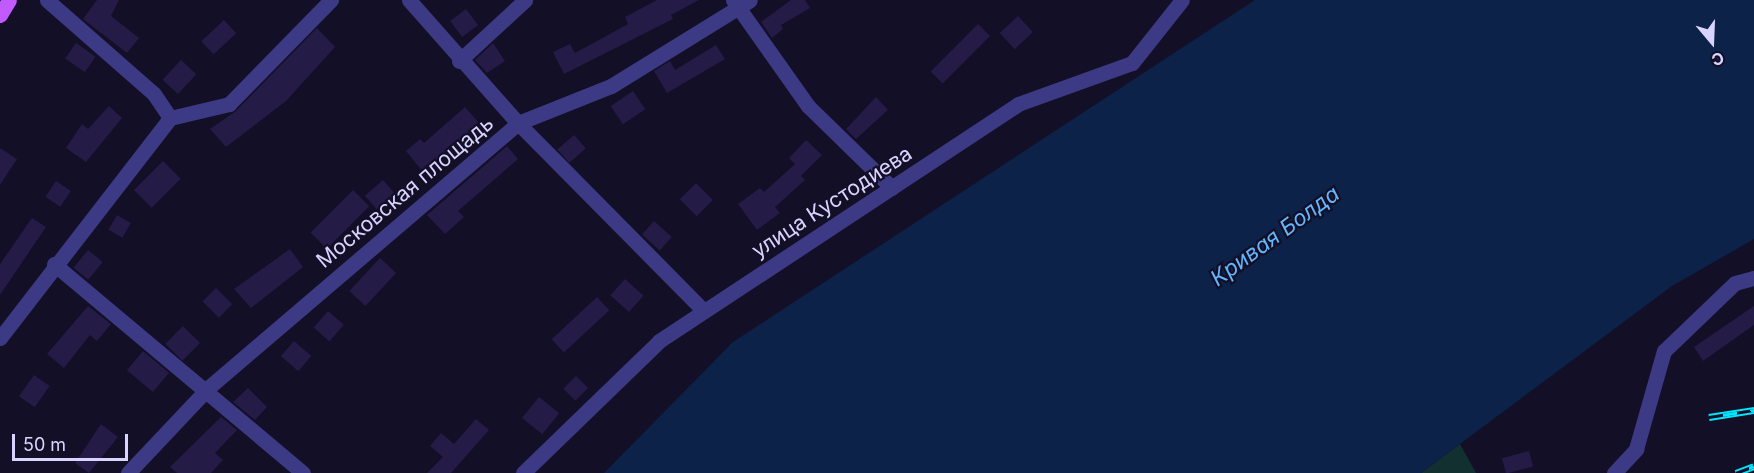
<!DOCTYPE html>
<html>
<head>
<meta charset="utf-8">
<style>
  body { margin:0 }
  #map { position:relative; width:1754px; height:473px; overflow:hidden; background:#130f26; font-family:Inter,sans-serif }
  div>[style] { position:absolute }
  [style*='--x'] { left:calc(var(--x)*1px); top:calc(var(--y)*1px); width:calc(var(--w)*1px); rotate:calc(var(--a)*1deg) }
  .green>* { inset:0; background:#12302f }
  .water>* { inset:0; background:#0c2248 }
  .building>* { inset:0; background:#241b47; transform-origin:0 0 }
  .minor>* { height:15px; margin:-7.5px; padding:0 7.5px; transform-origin:7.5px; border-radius:7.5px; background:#3d3a85 }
  .major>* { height:15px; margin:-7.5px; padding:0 7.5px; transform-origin:7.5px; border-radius:7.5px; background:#c25bff }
  .rail>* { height:7px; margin-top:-3.5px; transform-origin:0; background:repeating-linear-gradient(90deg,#130f26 0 14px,#00e5ff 0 28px); box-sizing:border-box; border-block:2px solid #00e5ff }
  span { translate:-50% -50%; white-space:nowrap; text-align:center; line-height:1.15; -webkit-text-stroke:4.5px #130f26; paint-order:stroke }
  .street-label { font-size:21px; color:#d9d4ff }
  .water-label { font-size:22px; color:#62b6ff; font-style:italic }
  .north { position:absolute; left:1682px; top:12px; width:60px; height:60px; -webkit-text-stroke:4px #130f26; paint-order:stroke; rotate:161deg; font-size:16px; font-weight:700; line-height:24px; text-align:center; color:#d9d4ff }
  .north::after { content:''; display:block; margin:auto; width:21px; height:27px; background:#d9d4ff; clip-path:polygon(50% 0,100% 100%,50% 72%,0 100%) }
  .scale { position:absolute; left:12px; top:434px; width:116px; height:27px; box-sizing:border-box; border:3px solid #d9d4ff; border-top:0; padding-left:8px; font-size:18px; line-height:21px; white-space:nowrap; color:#d9d4ff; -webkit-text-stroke:4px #130f26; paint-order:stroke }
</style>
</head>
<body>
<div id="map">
  <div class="green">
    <div style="clip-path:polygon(1460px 444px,1476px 473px,1421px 473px)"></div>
  </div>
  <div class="water">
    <div style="clip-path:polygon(1255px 0,1754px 0,1754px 239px,1672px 286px,1421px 473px,604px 473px,733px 342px)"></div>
  </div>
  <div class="building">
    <div style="clip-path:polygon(97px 0,119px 0,111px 16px,139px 38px,127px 53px,83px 19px)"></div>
    <div style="clip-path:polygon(657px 0,699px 0,671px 15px,673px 19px,564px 74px,553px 52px,570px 44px,575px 53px,628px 24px,625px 17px)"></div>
    <div style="clip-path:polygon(791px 0,805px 0,810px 8px,781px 25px,783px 29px,772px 38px,761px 22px)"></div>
    <div style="left:466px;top:9px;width:20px;height:20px;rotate:53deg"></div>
    <div style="left:1018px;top:16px;width:22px;height:25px;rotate:47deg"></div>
    <div style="left:224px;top:20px;width:18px;height:31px;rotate:47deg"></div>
    <div style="left:978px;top:24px;width:17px;height:67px;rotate:45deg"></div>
    <div style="clip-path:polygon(317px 28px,335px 47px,286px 101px,226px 147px,210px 129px,236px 111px)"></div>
    <div style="left:76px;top:43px;width:24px;height:19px;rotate:35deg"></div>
    <div style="clip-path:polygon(493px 43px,505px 61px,487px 73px,475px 60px)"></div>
    <div style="clip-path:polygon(716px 45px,725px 59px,667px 93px,654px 71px,670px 61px,675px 70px)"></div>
    <div style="left:181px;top:60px;width:21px;height:27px;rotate:43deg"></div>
    <div style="left:633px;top:91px;width:22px;height:27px;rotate:56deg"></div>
    <div style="clip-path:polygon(876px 97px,888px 110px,856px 139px,846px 129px)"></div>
    <div style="clip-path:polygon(109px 106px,122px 118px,86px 162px,66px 148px,82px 124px,88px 129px)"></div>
    <div style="clip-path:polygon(465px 107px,479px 123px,423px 172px,406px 151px,420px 139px,424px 143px)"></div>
    <div style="left:574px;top:135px;width:18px;height:22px;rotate:49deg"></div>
    <div style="clip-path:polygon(806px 140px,822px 155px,801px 176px,805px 180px,775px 207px,780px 213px,757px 230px,738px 204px,760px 188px,764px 192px,795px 164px,789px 158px)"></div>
    <div style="clip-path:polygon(507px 146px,518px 159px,458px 211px,464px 217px,445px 234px,427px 215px)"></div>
    <div style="clip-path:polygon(0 148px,17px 159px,0 185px)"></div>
    <div style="left:163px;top:161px;width:25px;height:41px;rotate:45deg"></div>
    <div style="left:383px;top:180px;width:18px;height:24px;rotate:49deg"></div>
    <div style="left:56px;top:181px;width:18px;height:19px;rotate:34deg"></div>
    <div style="left:696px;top:183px;width:24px;height:23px;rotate:45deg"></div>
    <div style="left:353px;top:190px;width:23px;height:60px;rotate:45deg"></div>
    <div style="left:117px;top:215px;width:16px;height:17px;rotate:30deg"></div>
    <div style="clip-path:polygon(32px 218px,46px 227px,0 295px,0 264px)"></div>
    <div style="left:654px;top:221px;width:24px;height:18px;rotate:42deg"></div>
    <div style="clip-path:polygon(290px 249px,303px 267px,251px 308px,234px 289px)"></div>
    <div style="left:88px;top:250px;width:19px;height:23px;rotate:39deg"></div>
    <div style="left:380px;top:258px;width:22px;height:45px;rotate:43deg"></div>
    <div style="left:625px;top:279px;width:25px;height:22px;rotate:42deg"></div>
    <div style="left:216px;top:288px;width:23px;height:19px;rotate:45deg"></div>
    <div style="left:597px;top:297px;width:18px;height:62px;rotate:47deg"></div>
    <div style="clip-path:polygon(88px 306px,111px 324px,97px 341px,90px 335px,64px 368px,47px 354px)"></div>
    <div style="clip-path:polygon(1754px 306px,1754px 325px,1703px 361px,1694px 347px)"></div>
    <div style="left:328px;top:311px;width:21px;height:22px;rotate:41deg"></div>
    <div style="left:183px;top:326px;width:24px;height:25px;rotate:45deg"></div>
    <div style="left:294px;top:341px;width:23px;height:20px;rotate:41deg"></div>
    <div style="left:143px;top:351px;width:34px;height:25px;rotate:40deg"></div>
    <div style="left:34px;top:375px;width:19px;height:26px;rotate:35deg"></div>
    <div style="left:576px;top:376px;width:17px;height:18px;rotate:45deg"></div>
    <div style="clip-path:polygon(248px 388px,267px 407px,255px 420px,233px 402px)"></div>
    <div style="left:539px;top:397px;width:26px;height:27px;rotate:39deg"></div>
    <div style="clip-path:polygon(221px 417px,237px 430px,215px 453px,223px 460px,211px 473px,177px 473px,170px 467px)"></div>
    <div style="clip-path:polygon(476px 419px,489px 430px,451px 473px,427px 473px,443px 457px,430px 446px,441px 433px,454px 444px)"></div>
    <div style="clip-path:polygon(101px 424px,118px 437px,89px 473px,75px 463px)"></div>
    <div style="left:1529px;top:451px;width:16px;height:28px;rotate:75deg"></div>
  </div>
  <div class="minor">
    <div style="--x:47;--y:0;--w:142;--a:41.3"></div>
    <div style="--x:154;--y:94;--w:29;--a:56"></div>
    <div style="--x:409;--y:0;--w:164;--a:48.5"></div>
    <div style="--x:518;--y:123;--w:264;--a:45.3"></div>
    <div style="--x:733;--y:0;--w:130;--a:54.7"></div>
    <div style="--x:808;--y:106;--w:117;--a:44.3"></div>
    <div style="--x:459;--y:61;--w:90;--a:-42.7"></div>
    <div style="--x:54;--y:264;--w:325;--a:40"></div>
    <div style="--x:0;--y:338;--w:278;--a:-52.3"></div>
    <div style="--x:170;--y:118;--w:61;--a:-13.3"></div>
    <div style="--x:229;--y:104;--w:146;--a:-45.6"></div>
    <div style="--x:128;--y:473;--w:117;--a:-46.7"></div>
    <div style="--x:208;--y:388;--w:408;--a:-40.5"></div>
    <div style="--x:518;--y:123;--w:100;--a:-21.7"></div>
    <div style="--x:611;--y:86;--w:163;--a:-31.7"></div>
    <div style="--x:523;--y:473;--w:190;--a:-44.1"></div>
    <div style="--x:659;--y:341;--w:430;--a:-33.4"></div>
    <div style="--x:1018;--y:104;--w:121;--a:-19.8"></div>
    <div style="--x:1132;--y:63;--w:80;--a:-51.6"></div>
    <div style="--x:1614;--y:473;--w:33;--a:-47"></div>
    <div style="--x:1636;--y:449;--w:102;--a:-74.1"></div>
    <div style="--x:1664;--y:351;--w:98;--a:-43.8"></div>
    <div style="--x:1735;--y:283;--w:20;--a:-15"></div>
  </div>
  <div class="major">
    <div style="--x:0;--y:15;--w:17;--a:-59"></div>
  </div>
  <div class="rail">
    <div style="--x:1709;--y:417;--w:46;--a:-8.8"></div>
    <div style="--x:1736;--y:473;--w:19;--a:-21"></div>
  </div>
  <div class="street-label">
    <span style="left:405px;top:192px;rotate:-40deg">Московская площадь</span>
    <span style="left:832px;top:202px;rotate:-33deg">улица Кустодиева</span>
  </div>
  <div class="water-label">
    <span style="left:1275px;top:236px;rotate:-36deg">Кривая Болда</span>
  </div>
  <div class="north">С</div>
  <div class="scale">50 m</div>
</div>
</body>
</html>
